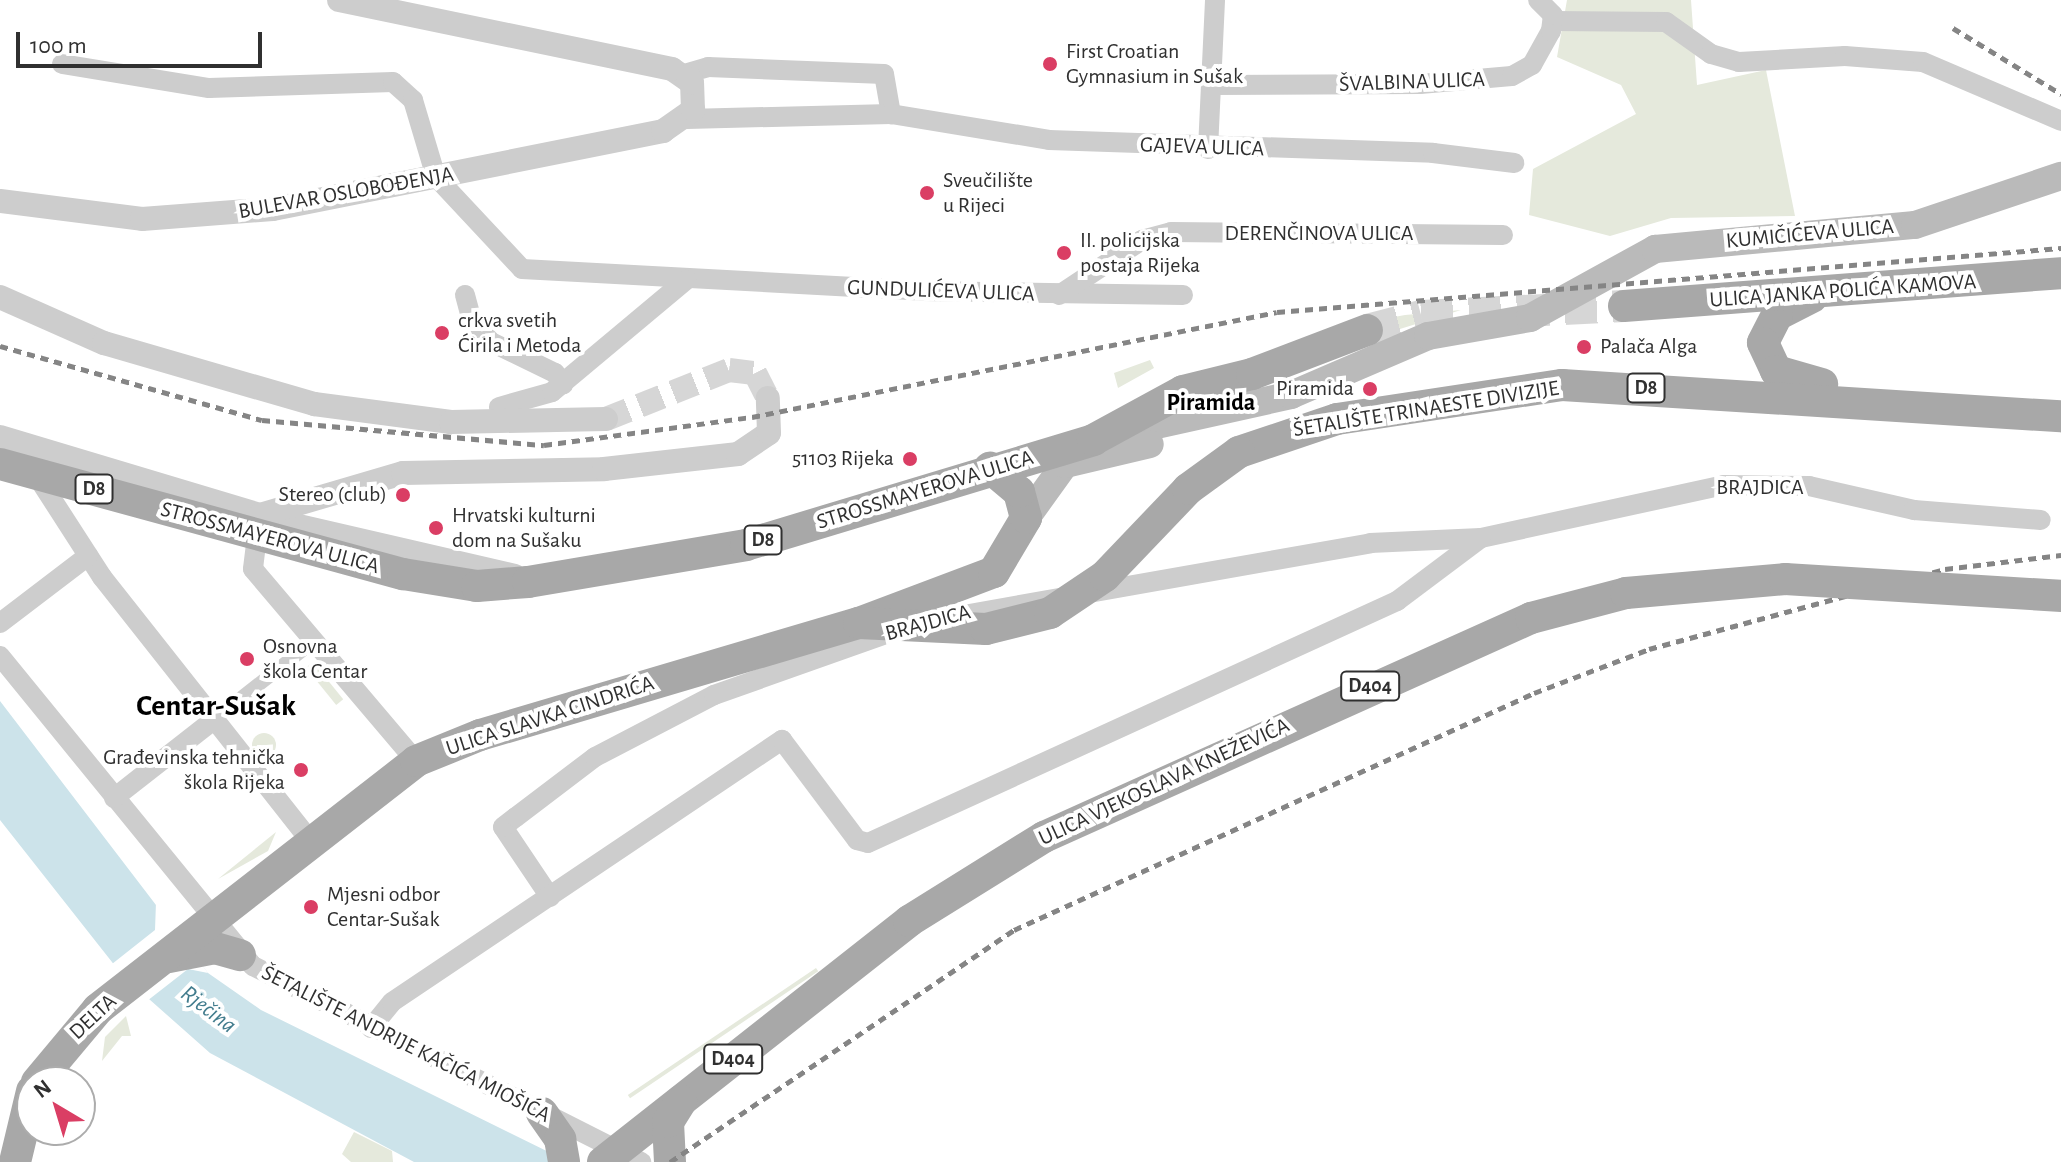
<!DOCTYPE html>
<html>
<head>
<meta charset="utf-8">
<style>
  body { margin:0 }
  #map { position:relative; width:2061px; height:1162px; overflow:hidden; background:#fff; font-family:"Alegreya Sans",sans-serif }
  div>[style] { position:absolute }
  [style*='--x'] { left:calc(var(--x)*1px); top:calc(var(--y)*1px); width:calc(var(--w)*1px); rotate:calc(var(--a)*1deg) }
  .green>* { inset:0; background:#e5e9dc; transform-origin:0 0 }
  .round { border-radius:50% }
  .water>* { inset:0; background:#cce3ea }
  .pier>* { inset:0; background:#fff }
  .tertiary-tunnel>* { height:24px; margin-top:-12px; transform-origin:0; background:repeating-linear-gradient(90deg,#d6d6d6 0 24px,transparent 0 36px) }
  .primary-tunnel>* { height:32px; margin-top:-16px; transform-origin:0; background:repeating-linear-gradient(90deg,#d6d6d6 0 32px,transparent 0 48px) }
  .pedestrian>* { height:14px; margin:-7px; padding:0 7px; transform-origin:7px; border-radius:7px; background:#cdcdcd }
  .minor>* { height:20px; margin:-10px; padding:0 10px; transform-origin:10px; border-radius:10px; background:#cdcdcd }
  .tertiary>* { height:24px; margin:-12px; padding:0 12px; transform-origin:12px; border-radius:12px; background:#cdcdcd }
  .secondary>* { height:28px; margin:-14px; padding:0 14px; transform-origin:14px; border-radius:14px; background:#bababa }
  .primary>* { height:32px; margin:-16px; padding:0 16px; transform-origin:16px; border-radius:16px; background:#a8a8a8 }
  .rail>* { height:5px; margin-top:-2.5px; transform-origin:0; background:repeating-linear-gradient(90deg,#858585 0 8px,transparent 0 14px) }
  .primary-bridge>* { height:32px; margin:-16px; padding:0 16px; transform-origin:16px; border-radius:16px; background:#a8a8a8 }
  .dots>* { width:22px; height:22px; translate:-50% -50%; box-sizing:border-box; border:4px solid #fff; border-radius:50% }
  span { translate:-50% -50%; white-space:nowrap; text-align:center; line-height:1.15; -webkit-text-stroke:8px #fff; paint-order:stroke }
  .shield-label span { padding:2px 6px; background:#fff; border:2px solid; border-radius:6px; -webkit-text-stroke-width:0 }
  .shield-label { font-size:20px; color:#303030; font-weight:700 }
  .poi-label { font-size:22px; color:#303030 }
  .left { translate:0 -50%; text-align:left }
  .right { translate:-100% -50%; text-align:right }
  .street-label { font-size:22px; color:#303030 }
  .neighbourhood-label { font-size:24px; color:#000; font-weight:700 }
  .water-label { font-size:24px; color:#427c8d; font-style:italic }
  .district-label { font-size:30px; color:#000; font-weight:700 }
  .north { position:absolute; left:16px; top:1066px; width:80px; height:80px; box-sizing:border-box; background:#fff; border:2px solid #acacac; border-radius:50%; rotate:322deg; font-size:22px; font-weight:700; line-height:32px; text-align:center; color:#303030 }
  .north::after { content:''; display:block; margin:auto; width:28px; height:36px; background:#da3e64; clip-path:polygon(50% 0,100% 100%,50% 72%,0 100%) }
  .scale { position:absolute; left:16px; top:32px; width:246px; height:36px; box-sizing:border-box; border:4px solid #303030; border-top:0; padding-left:10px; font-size:24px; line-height:28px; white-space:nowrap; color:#303030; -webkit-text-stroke:6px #fff; paint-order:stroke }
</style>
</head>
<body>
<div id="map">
  <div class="green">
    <div style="clip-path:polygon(1567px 0,1691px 0,1697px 85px,1766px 70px,1795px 216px,1671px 218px,1610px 236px,1529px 215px,1533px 169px,1636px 114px,1621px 85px,1557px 57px)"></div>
    <div style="clip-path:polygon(1461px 310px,1371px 338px,1367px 322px,1405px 315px)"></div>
    <div style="clip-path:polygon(1150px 360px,1154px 368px,1118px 388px,1114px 373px)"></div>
    <div style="left:313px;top:662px;width:48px;height:9px;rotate:51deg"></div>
    <div class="round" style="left:252px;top:733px;width:24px;height:24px"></div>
    <div style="clip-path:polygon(276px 832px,268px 851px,218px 879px)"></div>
    <div style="left:816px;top:968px;width:4px;height:227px;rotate:56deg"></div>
    <div style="clip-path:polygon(126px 1016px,131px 1036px,122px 1036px,102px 1061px,105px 1037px)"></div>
    <div style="clip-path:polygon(354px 1132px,392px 1151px,393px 1162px,351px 1162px,342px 1154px)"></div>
  </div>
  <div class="water">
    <div style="clip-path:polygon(0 701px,208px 973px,261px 1010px,569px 1162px,414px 1162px,210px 1053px,123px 976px,0 820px)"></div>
  </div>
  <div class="pier">
    <div style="clip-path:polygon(156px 902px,208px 973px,188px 969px,147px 1001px,112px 964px,155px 930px)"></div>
  </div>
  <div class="tertiary-tunnel">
    <div style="--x:606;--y:419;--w:132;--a:-21.7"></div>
    <div style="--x:729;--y:370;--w:26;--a:7"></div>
    <div style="--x:755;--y:373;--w:28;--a:63"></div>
  </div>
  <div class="primary-tunnel">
    <div style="--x:1367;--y:330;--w:56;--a:-14.5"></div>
    <div style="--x:1421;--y:316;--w:203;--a:-2.8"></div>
  </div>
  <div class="pedestrian">
    <div style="--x:216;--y:718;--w:125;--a:-38.2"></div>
  </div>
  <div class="minor">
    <div style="--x:1553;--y:21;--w:113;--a:0.5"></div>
    <div style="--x:1666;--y:22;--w:55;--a:35.4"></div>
    <div style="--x:1711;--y:54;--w:29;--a:16"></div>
    <div style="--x:1739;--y:62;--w:106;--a:-3.2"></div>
    <div style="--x:1845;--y:56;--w:78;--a:4.4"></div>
    <div style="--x:1923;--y:62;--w:150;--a:23.1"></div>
    <div style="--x:62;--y:64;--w:149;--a:9.3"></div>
    <div style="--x:209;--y:88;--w:184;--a:-1.9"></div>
    <div style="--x:393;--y:82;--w:27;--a:42"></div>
    <div style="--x:413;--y:100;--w:80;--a:73.4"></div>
    <div style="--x:436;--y:177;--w:126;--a:46.9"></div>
    <div style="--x:522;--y:269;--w:402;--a:3.1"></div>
    <div style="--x:923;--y:291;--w:260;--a:0.9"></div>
    <div style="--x:684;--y:74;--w:25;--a:-16"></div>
    <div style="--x:708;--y:67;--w:176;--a:2.3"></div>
    <div style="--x:884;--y:74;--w:41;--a:80.1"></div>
    <div style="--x:1212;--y:85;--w:208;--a:-0.3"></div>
    <div style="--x:1420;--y:84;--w:92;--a:-5"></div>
    <div style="--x:1512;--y:76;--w:23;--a:-29"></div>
    <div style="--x:1532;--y:65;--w:39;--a:-61"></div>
    <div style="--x:1551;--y:31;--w:16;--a:-83"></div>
    <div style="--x:1553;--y:15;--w:21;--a:-135"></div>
    <div style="--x:687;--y:119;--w:204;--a:-1.4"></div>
    <div style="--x:891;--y:114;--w:160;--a:9.3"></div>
    <div style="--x:1049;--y:140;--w:384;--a:1.9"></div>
    <div style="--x:1433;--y:153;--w:82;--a:7"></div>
    <div style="--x:1208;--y:149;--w:149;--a:-87.3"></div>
    <div style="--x:465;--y:295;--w:27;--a:75"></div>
    <div style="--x:472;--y:321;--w:28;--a:48"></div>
    <div style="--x:491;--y:342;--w:71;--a:25.8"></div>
    <div style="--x:555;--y:373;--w:14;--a:54"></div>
    <div style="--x:1059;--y:295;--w:100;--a:-33.5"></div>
    <div style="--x:1142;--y:240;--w:30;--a:-15"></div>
    <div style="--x:1171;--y:232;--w:332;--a:0.5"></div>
    <div style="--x:499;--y:407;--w:55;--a:-15.8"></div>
    <div style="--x:552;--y:392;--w:175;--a:-39.9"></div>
    <div style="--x:35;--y:473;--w:124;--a:57.2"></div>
    <div style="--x:102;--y:577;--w:337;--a:51.7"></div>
    <div style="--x:260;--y:515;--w:262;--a:13"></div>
    <div style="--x:257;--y:536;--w:33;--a:97"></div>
    <div style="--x:253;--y:569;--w:252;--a:49.7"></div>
    <div style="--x:941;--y:619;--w:436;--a:-10"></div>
    <div style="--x:1370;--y:543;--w:111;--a:-2.6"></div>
    <div style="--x:1481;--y:538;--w:249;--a:-12.3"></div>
    <div style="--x:1724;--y:485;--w:85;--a:0.7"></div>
    <div style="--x:1809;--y:486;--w:108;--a:12.9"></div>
    <div style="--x:1914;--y:510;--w:127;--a:4.5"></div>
    <div style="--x:0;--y:623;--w:111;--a:-37.3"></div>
    <div style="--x:0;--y:656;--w:400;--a:50.8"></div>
    <div style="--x:253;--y:966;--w:435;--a:26.8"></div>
    <div style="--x:114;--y:798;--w:130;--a:-38.1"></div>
    <div style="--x:550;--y:897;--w:84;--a:-123.9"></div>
    <div style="--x:503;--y:827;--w:16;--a:-38"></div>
    <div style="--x:516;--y:817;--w:99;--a:-37.2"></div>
    <div style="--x:595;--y:757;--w:134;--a:-27.5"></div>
    <div style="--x:714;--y:695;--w:192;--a:-19.5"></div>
    <div style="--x:371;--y:1028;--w:33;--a:-51"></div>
    <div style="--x:392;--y:1002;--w:470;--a:-33.9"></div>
    <div style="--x:782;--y:740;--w:125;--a:53.1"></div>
    <div style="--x:857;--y:840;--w:11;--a:15"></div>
    <div style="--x:868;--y:843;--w:582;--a:-24.58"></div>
    <div style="--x:1397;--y:601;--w:105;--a:-36.9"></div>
  </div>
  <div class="tertiary">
    <div style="--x:0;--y:201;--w:143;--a:7.2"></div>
    <div style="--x:142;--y:219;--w:131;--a:-4.4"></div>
    <div style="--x:273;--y:209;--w:398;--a:-11.3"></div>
    <div style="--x:663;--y:131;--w:37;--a:-35"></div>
    <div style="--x:693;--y:110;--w:27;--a:-92"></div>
    <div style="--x:692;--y:83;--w:24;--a:-145"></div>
    <div style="--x:672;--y:69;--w:340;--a:-168.3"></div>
    <div style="--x:0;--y:297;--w:114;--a:23.9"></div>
    <div style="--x:104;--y:343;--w:219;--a:16.2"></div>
    <div style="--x:314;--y:404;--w:138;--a:7.5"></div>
    <div style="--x:451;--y:422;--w:155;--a:-1.1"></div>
    <div style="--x:0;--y:437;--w:271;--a:16.7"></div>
    <div style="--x:260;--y:515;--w:149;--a:-16.4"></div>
    <div style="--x:403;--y:473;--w:201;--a:-1.1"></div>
    <div style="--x:604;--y:469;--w:135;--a:-6.4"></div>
    <div style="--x:738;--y:454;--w:37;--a:-34"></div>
    <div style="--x:769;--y:433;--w:35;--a:-92"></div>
  </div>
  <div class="secondary">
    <div style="--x:1120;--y:433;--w:175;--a:-12.5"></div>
    <div style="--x:1291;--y:395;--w:149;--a:-23.3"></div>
    <div style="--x:1428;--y:336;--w:104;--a:-10"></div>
    <div style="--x:1530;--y:318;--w:143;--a:-28.9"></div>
    <div style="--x:1655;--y:249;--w:261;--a:-5.3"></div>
    <div style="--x:1915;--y:225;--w:154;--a:-18.6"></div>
    <div style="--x:1026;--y:518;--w:67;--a:-54.2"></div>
    <div style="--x:1065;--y:464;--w:87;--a:-13.2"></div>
  </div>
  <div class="primary">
    <div style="--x:1812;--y:297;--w:39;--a:153"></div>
    <div style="--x:1777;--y:315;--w:31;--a:117"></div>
    <div style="--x:1763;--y:343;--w:31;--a:65"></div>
    <div style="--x:1776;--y:371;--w:48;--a:15.8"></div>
    <div style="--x:1624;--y:306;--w:438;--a:-4.3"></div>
    <div style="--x:1239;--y:452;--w:103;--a:-18.6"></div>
    <div style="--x:1337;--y:419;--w:228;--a:-8.6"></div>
    <div style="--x:1562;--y:385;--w:500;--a:3.6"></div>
    <div style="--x:0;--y:464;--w:418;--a:15.3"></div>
    <div style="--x:403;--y:574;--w:75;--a:9.2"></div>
    <div style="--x:477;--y:586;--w:51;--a:-4.5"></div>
    <div style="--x:528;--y:582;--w:221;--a:-9.6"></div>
    <div style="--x:746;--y:545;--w:363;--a:-16.8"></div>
    <div style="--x:1093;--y:440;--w:102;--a:-28.6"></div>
    <div style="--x:1183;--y:391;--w:71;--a:-13.8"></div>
    <div style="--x:1252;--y:374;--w:123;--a:-20.9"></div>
    <div style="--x:169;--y:957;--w:47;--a:-11.1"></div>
    <div style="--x:215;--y:948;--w:26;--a:16"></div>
    <div style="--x:37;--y:1082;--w:95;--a:-50.1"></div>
    <div style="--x:98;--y:1009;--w:403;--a:-37.9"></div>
    <div style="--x:416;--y:761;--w:69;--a:-22.1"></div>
    <div style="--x:480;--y:735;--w:395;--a:-16.5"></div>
    <div style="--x:859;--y:623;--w:144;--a:-20.7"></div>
    <div style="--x:994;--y:572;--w:63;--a:-59.3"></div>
    <div style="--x:1026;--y:518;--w:27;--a:-105"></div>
    <div style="--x:1019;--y:492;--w:38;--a:-140"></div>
    <div style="--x:542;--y:1113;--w:32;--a:55"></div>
    <div style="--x:560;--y:1139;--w:23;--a:80"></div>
    <div style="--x:15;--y:1162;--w:73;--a:-76.5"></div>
    <div style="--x:603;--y:1162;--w:390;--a:-38.2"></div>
    <div style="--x:909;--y:921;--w:159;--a:-31.9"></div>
    <div style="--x:1044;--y:837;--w:534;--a:-24.21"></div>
    <div style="--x:1531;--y:618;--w:98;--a:-14.7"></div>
    <div style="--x:1626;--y:593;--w:160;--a:-5"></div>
    <div style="--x:670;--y:1162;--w:40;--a:-92.9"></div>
    <div style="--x:668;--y:1122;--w:25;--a:-58"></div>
  </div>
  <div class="rail">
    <div style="--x:1953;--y:28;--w:127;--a:31.4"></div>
    <div style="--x:0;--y:346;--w:272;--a:15.8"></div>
    <div style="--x:262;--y:420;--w:283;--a:5.1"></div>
    <div style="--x:544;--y:445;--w:210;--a:-7.7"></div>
    <div style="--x:752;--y:417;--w:535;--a:-11.31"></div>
    <div style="--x:1277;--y:312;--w:787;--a:-4.67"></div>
    <div style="--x:670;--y:1162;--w:415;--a:-34"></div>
    <div style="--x:1014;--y:930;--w:571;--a:-24.5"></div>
    <div style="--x:1534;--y:693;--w:123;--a:-20.9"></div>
    <div style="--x:1649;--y:649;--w:307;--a:-15.1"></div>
    <div style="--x:1945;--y:569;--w:117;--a:-6.9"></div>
  </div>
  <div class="primary-bridge">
    <div style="--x:1785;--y:579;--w:277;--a:3.5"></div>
    <div style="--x:859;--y:623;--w:127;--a:2.7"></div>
    <div style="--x:986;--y:629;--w:66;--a:-14"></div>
    <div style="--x:1050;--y:613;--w:66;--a:-33.9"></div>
    <div style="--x:1105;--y:576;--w:120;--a:-46.3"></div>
    <div style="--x:1188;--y:489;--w:63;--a:-36"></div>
  </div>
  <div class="dots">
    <div style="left:1050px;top:64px;background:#da3e64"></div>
    <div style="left:927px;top:193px;background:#da3e64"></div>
    <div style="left:1064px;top:253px;background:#da3e64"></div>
    <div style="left:442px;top:333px;background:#da3e64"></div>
    <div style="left:1584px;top:347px;background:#da3e64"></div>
    <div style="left:1370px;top:389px;background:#da3e64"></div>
    <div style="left:910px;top:459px;background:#da3e64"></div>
    <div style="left:403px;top:495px;background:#da3e64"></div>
    <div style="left:436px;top:528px;background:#da3e64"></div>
    <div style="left:247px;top:659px;background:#da3e64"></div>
    <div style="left:301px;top:770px;background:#da3e64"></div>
    <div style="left:311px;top:907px;background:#da3e64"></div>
  </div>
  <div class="shield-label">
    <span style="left:1646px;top:388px">D8</span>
    <span style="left:94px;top:489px">D8</span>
    <span style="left:763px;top:540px">D8</span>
    <span style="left:1370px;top:686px">D404</span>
    <span style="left:733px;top:1059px">D404</span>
  </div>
  <div class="poi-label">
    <span class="left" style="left:1066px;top:64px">First Croatian<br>Gymnasium in Sušak</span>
    <span class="left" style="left:943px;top:193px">Sveučilište<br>u Rijeci</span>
    <span class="left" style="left:1080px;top:253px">II. policijska<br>postaja Rijeka</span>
    <span class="left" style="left:458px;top:333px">crkva svetih<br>Ćirila i Metoda</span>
    <span class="left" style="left:1600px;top:347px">Palača Alga</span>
    <span class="right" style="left:1354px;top:389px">Piramida</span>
    <span class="right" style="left:894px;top:459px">51103 Rijeka</span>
    <span class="right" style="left:387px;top:495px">Stereo (club)</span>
    <span class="left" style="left:452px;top:528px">Hrvatski kulturni<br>dom na Sušaku</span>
    <span class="left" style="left:263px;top:659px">Osnovna<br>škola Centar</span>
    <span class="right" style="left:285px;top:770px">Građevinska tehnička<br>škola Rijeka</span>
    <span class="left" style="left:327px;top:907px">Mjesni odbor<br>Centar-Sušak</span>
  </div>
  <div class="street-label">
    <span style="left:1412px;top:82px;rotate:-2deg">ŠVALBINA ULICA</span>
    <span style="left:1202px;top:147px;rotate:2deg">GAJEVA ULICA</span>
    <span style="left:346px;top:193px;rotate:-10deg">BULEVAR OSLOBOĐENJA</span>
    <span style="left:1319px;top:234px">DERENČINOVA ULICA</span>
    <span style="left:1810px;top:234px;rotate:-5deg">KUMIČIĆEVA ULICA</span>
    <span style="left:941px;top:291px;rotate:2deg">GUNDULIĆEVA ULICA</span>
    <span style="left:1843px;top:291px;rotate:-4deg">ULICA JANKA POLIĆA KAMOVA</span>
    <span style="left:1426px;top:409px;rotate:-9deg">ŠETALIŠTE TRINAESTE DIVIZIJE</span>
    <span style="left:1760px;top:488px">BRAJDICA</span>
    <span style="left:925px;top:490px;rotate:-17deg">STROSSMAYEROVA ULICA</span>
    <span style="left:270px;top:538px;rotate:15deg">STROSSMAYEROVA ULICA</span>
    <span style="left:928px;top:623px;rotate:-15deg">BRAJDICA</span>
    <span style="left:550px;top:716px;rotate:-18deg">ULICA SLAVKA CINDRIĆA</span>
    <span style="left:1164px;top:782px;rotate:-25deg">ULICA VJEKOSLAVA KNEŽEVIĆA</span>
    <span style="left:93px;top:1017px;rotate:-43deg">DELTA</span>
    <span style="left:406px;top:1044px;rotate:27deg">ŠETALIŠTE ANDRIJE KAČIĆA MIOŠIĆA</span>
  </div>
  <div class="neighbourhood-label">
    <span style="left:1211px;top:404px">Piramida</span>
  </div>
  <div class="water-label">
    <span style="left:208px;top:1010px;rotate:37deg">Rječina</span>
  </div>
  <div class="district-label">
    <span style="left:216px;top:706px">Centar-Sušak</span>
  </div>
  <div class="north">N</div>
  <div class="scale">100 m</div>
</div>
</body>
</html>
